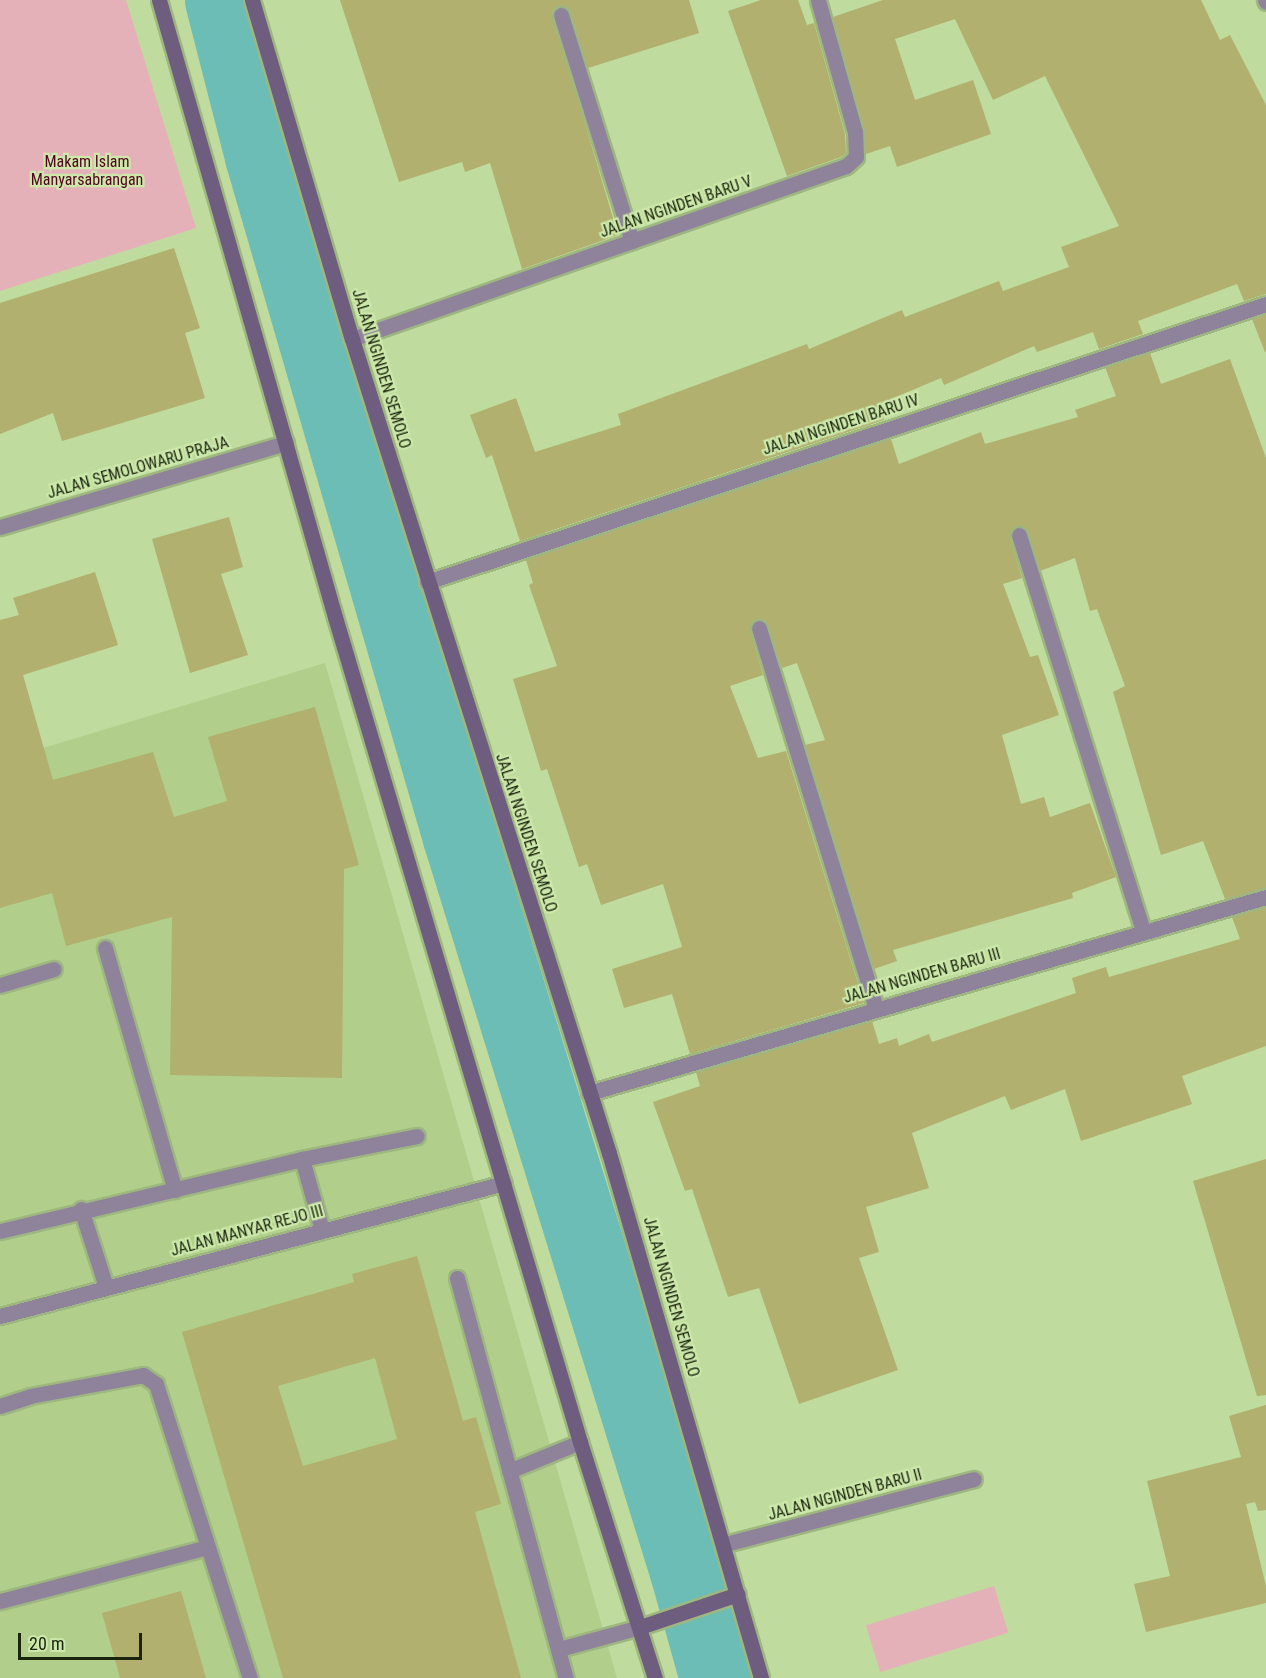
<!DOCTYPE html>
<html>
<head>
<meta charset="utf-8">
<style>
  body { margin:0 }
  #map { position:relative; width:1266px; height:1678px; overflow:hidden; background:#bfdb9d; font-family:"Roboto Condensed",sans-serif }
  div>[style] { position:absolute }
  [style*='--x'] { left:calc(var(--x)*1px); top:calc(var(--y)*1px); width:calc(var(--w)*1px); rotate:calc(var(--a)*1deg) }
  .built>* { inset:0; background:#b1cf8b }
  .green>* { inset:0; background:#e5b1b9; transform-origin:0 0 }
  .river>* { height:75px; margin:-37.5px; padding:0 37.5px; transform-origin:37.5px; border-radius:37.5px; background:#6bbdb5 }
  .building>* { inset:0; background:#b1b06e }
  .roads { filter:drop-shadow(2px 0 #9eb780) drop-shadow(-2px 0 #9eb780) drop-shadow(0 2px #9eb780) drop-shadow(0 -2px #9eb780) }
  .service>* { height:15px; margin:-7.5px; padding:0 7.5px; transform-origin:7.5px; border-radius:7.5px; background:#8e839a }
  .minor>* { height:15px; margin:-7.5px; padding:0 7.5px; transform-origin:7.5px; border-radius:7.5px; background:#8e839a }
  .secondary>* { height:15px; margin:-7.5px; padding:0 7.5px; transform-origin:7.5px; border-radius:7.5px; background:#6f5d7f }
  span { translate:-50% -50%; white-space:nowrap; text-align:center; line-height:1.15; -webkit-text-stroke:4.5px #cce8aa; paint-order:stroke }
  .park-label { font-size:16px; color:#530220 }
  .street-label { font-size:16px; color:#1b250d }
  .scale { position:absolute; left:18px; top:1633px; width:124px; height:27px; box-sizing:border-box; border:3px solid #1b250d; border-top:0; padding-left:8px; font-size:18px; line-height:21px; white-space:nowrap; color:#1b250d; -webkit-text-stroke:4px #cce8aa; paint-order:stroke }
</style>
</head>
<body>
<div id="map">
  <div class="built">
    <div style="clip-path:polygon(325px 663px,617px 1678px,0 1678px,0 761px)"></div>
  </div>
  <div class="green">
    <div style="clip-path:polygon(0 0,126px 0,196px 228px,0 291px)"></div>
    <div style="left:994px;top:1586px;width:49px;height:134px;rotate:73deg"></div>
  </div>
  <div class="river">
    <div style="--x:222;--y:0;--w:161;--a:75.6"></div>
    <div style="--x:262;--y:156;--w:709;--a:73.79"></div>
    <div style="--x:460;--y:837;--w:768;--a:72.82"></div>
    <div style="--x:687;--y:1571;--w:111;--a:74.3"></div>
  </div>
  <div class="building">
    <div style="clip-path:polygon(340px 0,689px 0,699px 33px,588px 68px,568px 8px,559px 6px,552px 12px,618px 235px,522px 269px,490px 163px,465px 172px,462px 162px,399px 182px)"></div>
    <div style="clip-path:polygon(761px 0,798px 0,807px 25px,814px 23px,845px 134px,846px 153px,841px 157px,787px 176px,728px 11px)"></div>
    <div style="clip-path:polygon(883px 0,1201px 0,1220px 40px,1230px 35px,1266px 105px,1266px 294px,1244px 301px,1237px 284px,1138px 321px,1143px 334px,1099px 349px,1093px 332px,1037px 352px,1034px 346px,944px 385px,941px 378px,879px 404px,884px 420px,520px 541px,492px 455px,486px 458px,470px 415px,516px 398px,535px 452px,621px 425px,618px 414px,807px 344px,809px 349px,902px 310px,905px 317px,999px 281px,1003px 291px,1069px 267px,1061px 247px,1119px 226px,1045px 76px,993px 100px,955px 19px,895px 39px,915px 100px,973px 80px,991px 134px,897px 167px,890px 146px,866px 154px,864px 129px,833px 17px)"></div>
    <div style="clip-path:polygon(174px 248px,200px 328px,185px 333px,205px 398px,62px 441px,53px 413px,0 434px,0 303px)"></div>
    <div style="clip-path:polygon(1266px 314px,1266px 352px,1265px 352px,1252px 319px)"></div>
    <div style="clip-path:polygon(1150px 353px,1161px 384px,1230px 359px,1266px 458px,1266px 888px,1225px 899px,1203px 841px,1161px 855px,1113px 692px,1125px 686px,1097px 609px,1090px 611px,1075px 558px,1040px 571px,1028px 532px,1017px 526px,1010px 537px,1022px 578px,1003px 584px,1030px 657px,1038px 655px,1059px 715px,1002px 735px,1021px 804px,1044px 797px,1050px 817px,1090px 803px,1116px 877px,1072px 893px,1073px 898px,893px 950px,897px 961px,874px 969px,805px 745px,825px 740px,797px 663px,782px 668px,768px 625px,757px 619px,750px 630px,763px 675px,730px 686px,758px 758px,786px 751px,864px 1003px,690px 1054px,672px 994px,624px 1008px,612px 969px,682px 947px,663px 884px,601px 905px,587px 864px,579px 867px,547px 769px,541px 771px,513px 679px,557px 666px,529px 585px,533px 583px,526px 560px,891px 439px,899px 464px,981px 432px,985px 444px,1078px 417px,1075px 410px,1116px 396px,1105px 367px)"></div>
    <div style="clip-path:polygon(229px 517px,243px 567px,221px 574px,248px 655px,190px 673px,152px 539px)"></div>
    <div style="clip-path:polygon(95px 572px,118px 645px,23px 675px,53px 780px,153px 752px,174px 817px,227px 801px,208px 737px,315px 707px,359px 865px,344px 869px,342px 1078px,170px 1075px,172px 917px,66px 946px,52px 893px,0 908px,0 620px,19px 615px,13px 598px)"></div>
    <div style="clip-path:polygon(1266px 907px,1266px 1046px,1182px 1076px,1192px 1104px,1081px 1141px,1065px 1089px,1011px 1110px,1005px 1096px,912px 1133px,929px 1188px,866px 1207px,879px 1252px,859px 1258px,898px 1370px,799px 1404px,759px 1288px,728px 1297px,692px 1189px,685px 1191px,653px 1102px,700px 1086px,696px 1072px,872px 1021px,879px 1044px,897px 1038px,899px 1046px,929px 1034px,932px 1042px,1076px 993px,1072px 978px,1106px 967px,1109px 977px,1240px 939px,1232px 917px)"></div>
    <div style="clip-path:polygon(1266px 1159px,1266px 1395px,1257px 1396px,1193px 1181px)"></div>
    <div style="clip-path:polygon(evenodd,417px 1256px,463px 1421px,476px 1417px,501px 1504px,475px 1512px,521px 1678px,283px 1678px,182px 1332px,354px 1282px,352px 1274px,417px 1256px,375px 1358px,397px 1439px,303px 1466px,278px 1386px,375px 1358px)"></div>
    <div style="clip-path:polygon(1266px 1405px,1266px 1510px,1258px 1511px,1255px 1502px,1246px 1504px,1266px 1586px,1266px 1603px,1146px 1632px,1134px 1584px,1170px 1576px,1147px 1481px,1241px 1457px,1229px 1416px)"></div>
    <div style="clip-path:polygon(181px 1591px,206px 1678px,120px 1678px,102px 1613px)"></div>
  </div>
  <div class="roads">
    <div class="service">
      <div style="--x:105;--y:948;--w:252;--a:73.9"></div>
      <div style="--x:0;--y:985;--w:56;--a:-16.5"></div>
      <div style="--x:302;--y:1159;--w:74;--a:74.3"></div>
      <div style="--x:81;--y:1209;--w:82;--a:72.2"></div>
      <div style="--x:0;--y:1231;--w:310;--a:-13.4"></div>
      <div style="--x:302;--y:1159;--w:117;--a:-11.3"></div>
      <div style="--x:457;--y:1278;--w:415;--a:74.8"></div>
      <div style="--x:0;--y:1406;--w:32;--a:-18"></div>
      <div style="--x:30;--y:1396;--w:115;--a:-10.5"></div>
      <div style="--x:143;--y:1375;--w:16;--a:35"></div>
      <div style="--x:156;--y:1384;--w:309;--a:72.3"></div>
      <div style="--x:509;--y:1471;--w:77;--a:-22.2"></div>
      <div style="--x:725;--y:1544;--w:257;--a:-14.6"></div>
      <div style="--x:0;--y:1601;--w:214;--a:-14.6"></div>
      <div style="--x:559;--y:1649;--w:84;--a:-15.2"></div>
    </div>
    <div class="minor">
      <div style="--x:1265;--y:0;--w:2;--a:63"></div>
      <div style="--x:561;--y:15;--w:237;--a:72.6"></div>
      <div style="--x:352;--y:339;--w:523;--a:-19.3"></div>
      <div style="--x:846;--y:166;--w:13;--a:-42"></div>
      <div style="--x:856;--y:157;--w:25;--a:-92"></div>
      <div style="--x:855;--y:132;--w:137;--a:-105.7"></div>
      <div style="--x:0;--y:527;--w:298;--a:-16.4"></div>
      <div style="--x:1019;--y:535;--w:415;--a:72.6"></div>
      <div style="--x:427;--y:582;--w:884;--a:-18.33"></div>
      <div style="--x:759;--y:628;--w:399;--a:72.9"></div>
      <div style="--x:589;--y:1093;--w:705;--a:-16.15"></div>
      <div style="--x:0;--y:1316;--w:521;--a:-14.78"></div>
    </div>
    <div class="secondary">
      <div style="--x:159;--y:0;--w:642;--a:74.08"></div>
      <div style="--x:335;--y:617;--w:861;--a:73.46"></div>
      <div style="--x:580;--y:1442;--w:248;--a:72.4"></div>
      <div style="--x:252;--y:0;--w:353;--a:73.6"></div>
      <div style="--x:352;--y:339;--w:854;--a:72.48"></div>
      <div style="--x:609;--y:1153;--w:547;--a:73.85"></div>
      <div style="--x:640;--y:1627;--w:103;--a:-18.6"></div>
    </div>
  </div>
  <div class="park-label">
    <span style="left:87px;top:171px">Makam Islam<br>Manyarsabrangan</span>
  </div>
  <div class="street-label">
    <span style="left:676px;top:207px;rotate:-19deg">JALAN NGINDEN BARU V</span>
    <span style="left:381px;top:369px;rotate:73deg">JALAN NGINDEN SEMOLO</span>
    <span style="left:841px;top:425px;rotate:-18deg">JALAN NGINDEN BARU IV</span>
    <span style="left:138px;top:468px;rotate:-16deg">JALAN SEMOLOWARU PRAJA</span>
    <span style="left:526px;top:833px;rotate:72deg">JALAN NGINDEN SEMOLO</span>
    <span style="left:922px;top:976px;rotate:-16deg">JALAN NGINDEN BARU III</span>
    <span style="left:247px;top:1231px;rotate:-15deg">JALAN MANYAR REJO III</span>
    <span style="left:671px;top:1297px;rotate:74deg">JALAN NGINDEN SEMOLO</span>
    <span style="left:845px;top:1495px;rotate:-15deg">JALAN NGINDEN BARU II</span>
  </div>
  <div class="scale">20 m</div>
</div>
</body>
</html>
